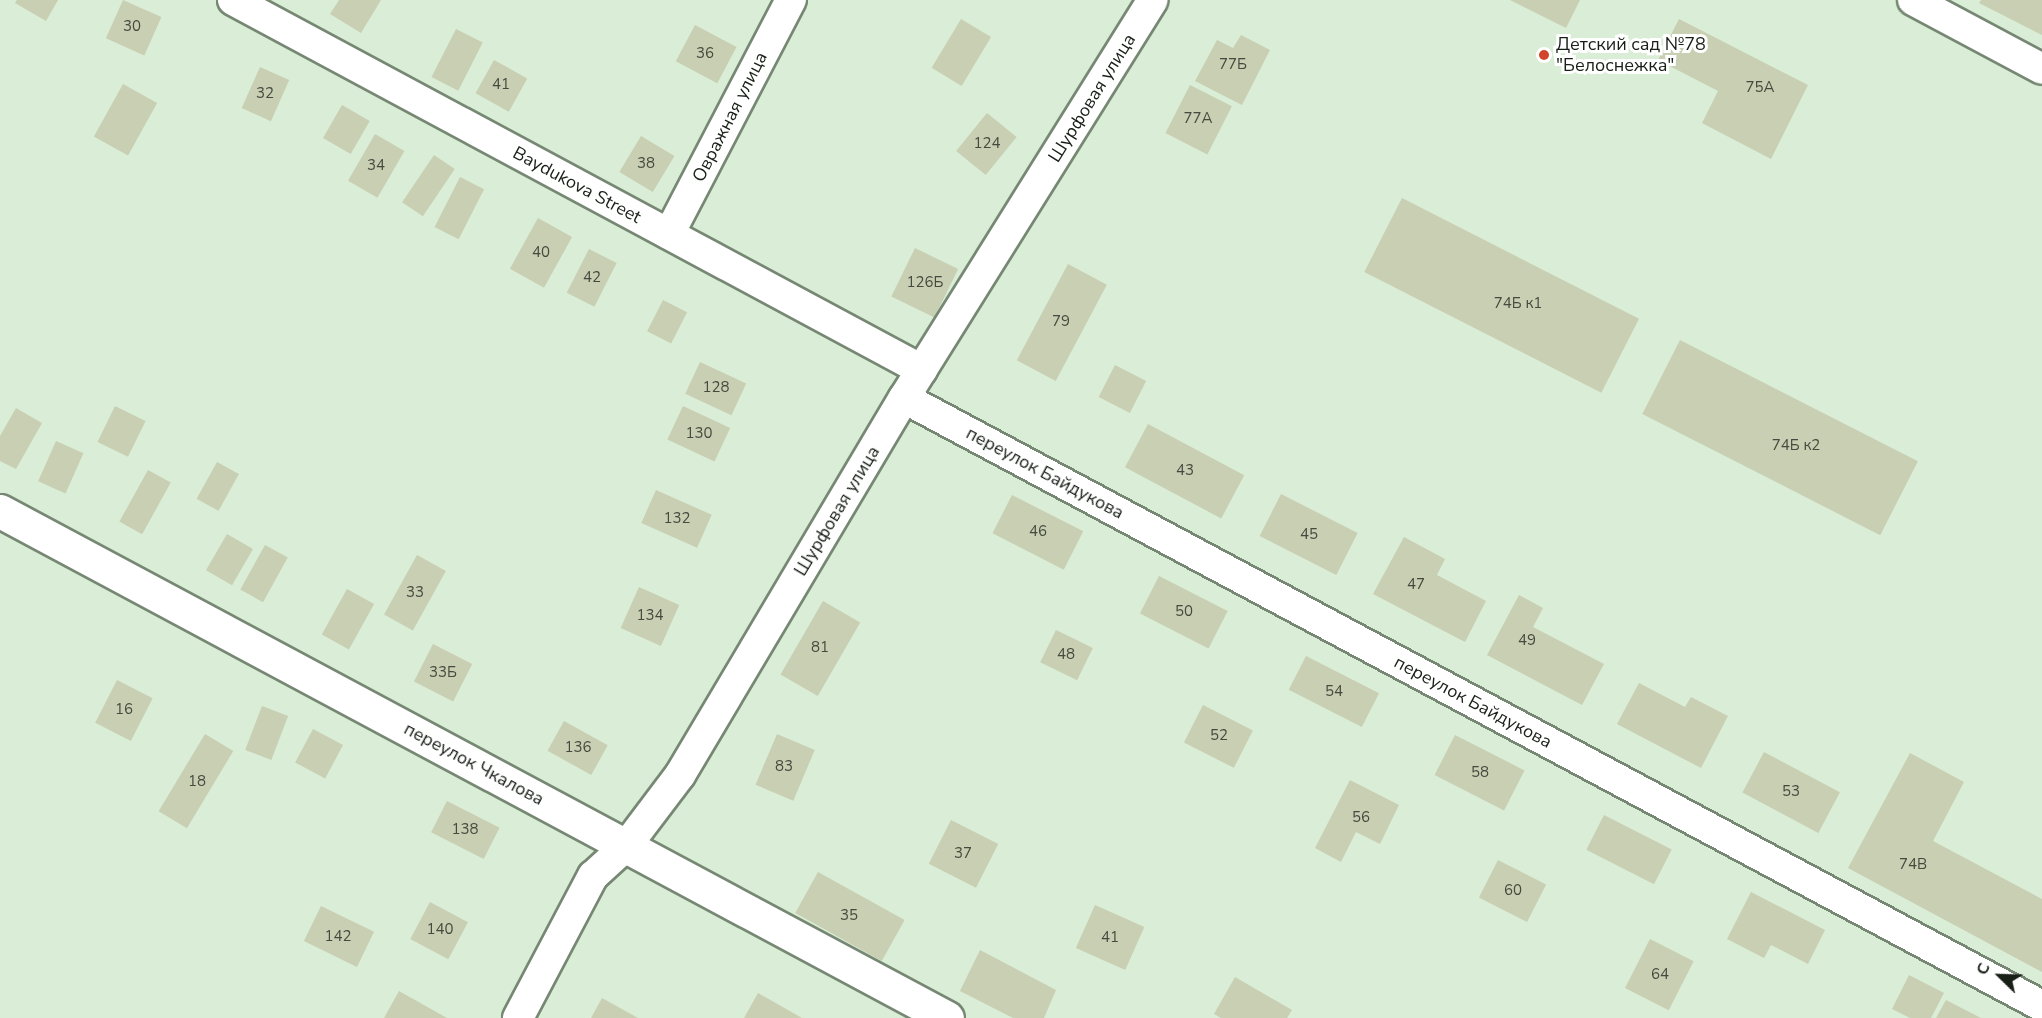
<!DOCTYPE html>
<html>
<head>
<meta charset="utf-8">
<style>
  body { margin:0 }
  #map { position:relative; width:2042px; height:1018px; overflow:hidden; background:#daedd6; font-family:"Nunito Sans",sans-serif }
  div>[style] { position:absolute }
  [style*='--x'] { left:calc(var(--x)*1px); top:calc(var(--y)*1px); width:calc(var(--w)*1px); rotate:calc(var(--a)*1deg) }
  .building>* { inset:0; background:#c8cfb3; transform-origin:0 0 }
  .roads { filter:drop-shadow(2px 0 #768873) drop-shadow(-2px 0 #768873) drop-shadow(0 2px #768873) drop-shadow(0 -2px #768873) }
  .street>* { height:30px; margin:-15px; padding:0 15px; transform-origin:15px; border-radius:15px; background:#fff }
  .secondary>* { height:33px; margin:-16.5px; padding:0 16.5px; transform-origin:16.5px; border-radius:16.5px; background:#fff }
  .dots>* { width:16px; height:16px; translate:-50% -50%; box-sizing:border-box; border:3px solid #fff; border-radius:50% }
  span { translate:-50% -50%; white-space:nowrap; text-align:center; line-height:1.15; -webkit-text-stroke:6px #fff; paint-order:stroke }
  .number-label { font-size:15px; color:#444b3e }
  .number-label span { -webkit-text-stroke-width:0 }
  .poi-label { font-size:18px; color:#181f17 }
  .left { translate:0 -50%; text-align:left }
  .street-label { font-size:18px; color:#181f17 }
  .north { position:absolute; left:1970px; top:946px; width:60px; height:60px; -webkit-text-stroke:4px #fff; paint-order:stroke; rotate:293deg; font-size:16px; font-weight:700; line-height:24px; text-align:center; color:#181f17 }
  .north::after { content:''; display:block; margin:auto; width:21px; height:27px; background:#181f17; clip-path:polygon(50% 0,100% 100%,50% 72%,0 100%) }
</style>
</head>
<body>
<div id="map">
  <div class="building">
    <div style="clip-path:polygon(17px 0,58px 0,46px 21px,15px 3px)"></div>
    <div style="left:123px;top:0;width:42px;height:42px;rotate:24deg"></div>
    <div style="clip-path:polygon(339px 0,381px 0,361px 33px,330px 14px)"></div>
    <div style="clip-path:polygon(1510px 0,1580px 0,1566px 28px)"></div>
    <div style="clip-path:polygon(1981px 0,2042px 0,2042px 35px,1979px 3px)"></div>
    <div style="left:961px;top:19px;width:35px;height:57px;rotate:31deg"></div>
    <div style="clip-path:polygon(1679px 19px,1808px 85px,1771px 159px,1702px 123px,1718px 91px,1658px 60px)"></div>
    <div style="left:695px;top:25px;width:47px;height:41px;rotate:28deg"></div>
    <div style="left:456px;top:29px;width:30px;height:54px;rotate:27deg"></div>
    <div style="clip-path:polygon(1241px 35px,1270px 50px,1242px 105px,1195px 81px,1217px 40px,1233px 48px)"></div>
    <div style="left:494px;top:60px;width:38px;height:38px;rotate:29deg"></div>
    <div style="left:260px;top:67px;width:32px;height:45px;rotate:24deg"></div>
    <div style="left:123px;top:84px;width:39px;height:60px;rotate:29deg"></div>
    <div style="left:1190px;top:85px;width:47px;height:54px;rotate:27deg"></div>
    <div style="left:342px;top:105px;width:32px;height:38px;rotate:30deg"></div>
    <div style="left:987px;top:113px;width:38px;height:49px;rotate:39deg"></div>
    <div style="left:375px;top:134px;width:34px;height:54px;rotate:30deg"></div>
    <div style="left:641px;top:136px;width:39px;height:42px;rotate:31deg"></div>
    <div style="left:434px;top:155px;width:25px;height:57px;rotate:34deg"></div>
    <div style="left:460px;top:177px;width:27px;height:56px;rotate:27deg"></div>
    <div style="left:1402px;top:198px;width:266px;height:83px;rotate:27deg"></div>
    <div style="left:538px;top:218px;width:39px;height:58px;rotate:29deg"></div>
    <div style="left:915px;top:248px;width:48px;height:54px;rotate:26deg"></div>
    <div style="left:589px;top:249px;width:31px;height:49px;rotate:27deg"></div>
    <div style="left:1068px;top:264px;width:44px;height:109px;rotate:28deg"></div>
    <div style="left:663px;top:300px;width:27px;height:35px;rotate:27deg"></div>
    <div style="left:1680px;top:340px;width:267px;height:83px;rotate:27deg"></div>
    <div style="left:700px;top:362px;width:51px;height:35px;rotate:25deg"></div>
    <div style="left:1115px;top:365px;width:35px;height:36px;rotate:27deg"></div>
    <div style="left:115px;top:406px;width:34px;height:40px;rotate:26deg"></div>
    <div style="left:683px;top:406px;width:52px;height:37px;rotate:25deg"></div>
    <div style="clip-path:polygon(16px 408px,42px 423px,16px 469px,0 461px,0 436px)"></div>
    <div style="left:1148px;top:424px;width:109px;height:49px;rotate:28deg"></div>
    <div style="left:56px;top:441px;width:30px;height:44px;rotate:24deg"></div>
    <div style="left:217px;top:462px;width:25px;height:42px;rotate:29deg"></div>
    <div style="left:148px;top:470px;width:26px;height:59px;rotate:29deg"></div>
    <div style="left:656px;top:490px;width:61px;height:36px;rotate:24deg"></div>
    <div style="left:1281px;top:494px;width:86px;height:47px;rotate:27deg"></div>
    <div style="left:1012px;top:495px;width:80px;height:43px;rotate:27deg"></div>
    <div style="left:227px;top:534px;width:30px;height:42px;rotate:30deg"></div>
    <div style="clip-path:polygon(1404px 537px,1445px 559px,1437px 575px,1486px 601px,1465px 642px,1373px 594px)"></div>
    <div style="left:265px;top:545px;width:26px;height:51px;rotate:29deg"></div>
    <div style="left:417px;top:555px;width:33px;height:68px;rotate:29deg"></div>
    <div style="left:1159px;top:576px;width:77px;height:42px;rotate:27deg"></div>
    <div style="left:639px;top:587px;width:44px;height:45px;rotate:24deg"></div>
    <div style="left:347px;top:589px;width:31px;height:52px;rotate:29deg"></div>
    <div style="clip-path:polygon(1519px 595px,1543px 608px,1533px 627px,1604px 664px,1582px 705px,1487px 655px)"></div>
    <div style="left:823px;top:601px;width:43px;height:85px;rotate:30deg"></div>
    <div style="left:1056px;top:630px;width:41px;height:36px;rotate:26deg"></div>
    <div style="left:433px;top:644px;width:44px;height:42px;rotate:27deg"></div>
    <div style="left:1306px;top:656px;width:82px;height:38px;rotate:27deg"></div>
    <div style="left:117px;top:680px;width:40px;height:48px;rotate:27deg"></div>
    <div style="clip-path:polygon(1639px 683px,1685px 707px,1691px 697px,1728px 716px,1701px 768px,1617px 724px)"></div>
    <div style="left:1203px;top:705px;width:56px;height:42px;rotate:27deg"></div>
    <div style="left:262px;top:706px;width:28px;height:47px;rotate:21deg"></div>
    <div style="left:564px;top:721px;width:50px;height:34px;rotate:29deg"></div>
    <div style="left:313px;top:729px;width:34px;height:38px;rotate:28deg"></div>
    <div style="left:205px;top:734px;width:33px;height:90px;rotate:31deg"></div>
    <div style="left:777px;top:734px;width:41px;height:55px;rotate:23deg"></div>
    <div style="left:1455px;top:735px;width:78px;height:45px;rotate:27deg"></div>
    <div style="left:1764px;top:752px;width:86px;height:46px;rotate:28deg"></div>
    <div style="clip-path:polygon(1910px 753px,1964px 782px,1933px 841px,2042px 899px,2042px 972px,1848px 868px)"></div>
    <div style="clip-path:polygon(1350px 780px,1399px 805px,1380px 844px,1356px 832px,1341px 862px,1315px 848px)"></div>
    <div style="left:447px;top:801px;width:59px;height:35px;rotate:27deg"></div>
    <div style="left:1604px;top:815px;width:76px;height:39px;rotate:27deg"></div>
    <div style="left:951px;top:820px;width:53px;height:49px;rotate:27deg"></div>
    <div style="left:1498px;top:860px;width:54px;height:42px;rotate:27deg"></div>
    <div style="left:818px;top:872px;width:99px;height:47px;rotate:29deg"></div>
    <div style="clip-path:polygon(1751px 892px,1825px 930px,1808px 964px,1771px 945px,1764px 958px,1727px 939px)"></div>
    <div style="left:430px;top:902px;width:43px;height:42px;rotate:28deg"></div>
    <div style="left:1095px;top:905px;width:54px;height:47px;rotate:24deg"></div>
    <div style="left:321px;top:906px;width:59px;height:39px;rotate:26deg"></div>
    <div style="left:1650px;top:939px;width:49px;height:55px;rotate:27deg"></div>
    <div style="clip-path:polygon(980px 950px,1056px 990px,1044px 1018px,1013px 1018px,960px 991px)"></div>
    <div style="clip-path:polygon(1909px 975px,1944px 993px,1931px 1018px,1910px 1018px,1892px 1009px)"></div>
    <div style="clip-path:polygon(1235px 977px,1292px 1010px,1287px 1018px,1221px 1018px,1214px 1014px)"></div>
    <div style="clip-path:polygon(399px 991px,447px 1018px,384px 1018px)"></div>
    <div style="clip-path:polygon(758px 993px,802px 1018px,744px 1018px)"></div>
    <div style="clip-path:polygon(602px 998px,638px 1018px,591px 1018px)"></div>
    <div style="clip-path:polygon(1946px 1000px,1981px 1018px,1936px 1018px)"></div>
  </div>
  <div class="roads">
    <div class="street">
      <div style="--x:233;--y:0;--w:782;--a:28.24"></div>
      <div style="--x:1913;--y:0;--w:146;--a:28.1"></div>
      <div style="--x:669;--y:234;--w:264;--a:-62.5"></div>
      <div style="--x:904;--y:398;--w:1290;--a:28.11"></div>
      <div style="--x:518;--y:1018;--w:161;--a:-62.2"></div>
      <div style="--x:593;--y:876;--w:46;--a:-42.4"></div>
      <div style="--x:627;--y:845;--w:88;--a:-52.9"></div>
      <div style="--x:680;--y:775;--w:439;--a:-59.3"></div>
      <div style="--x:904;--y:398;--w:469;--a:-58"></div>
    </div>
    <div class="secondary">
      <div style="--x:0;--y:511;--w:1074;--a:28.16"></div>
    </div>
  </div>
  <div class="dots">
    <div style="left:1544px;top:55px;background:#d1452d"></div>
  </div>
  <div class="number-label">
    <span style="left:132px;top:27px">30</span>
    <span style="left:705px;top:54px">36</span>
    <span style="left:1233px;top:65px">77Б</span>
    <span style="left:501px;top:85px">41</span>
    <span style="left:1760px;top:88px">75А</span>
    <span style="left:265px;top:94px">32</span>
    <span style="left:1198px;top:119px">77А</span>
    <span style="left:987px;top:144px">124</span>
    <span style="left:646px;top:164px">38</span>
    <span style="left:376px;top:166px">34</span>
    <span style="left:541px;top:253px">40</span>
    <span style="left:592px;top:278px">42</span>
    <span style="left:925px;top:283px">126Б</span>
    <span style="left:1518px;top:304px">74Б к1</span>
    <span style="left:1061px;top:322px">79</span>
    <span style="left:716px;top:388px">128</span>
    <span style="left:699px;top:434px">130</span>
    <span style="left:1796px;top:446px">74Б к2</span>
    <span style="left:1185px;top:471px">43</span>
    <span style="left:677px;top:519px">132</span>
    <span style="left:1038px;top:532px">46</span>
    <span style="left:1309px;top:535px">45</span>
    <span style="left:1416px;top:585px">47</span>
    <span style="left:415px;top:593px">33</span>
    <span style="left:1184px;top:612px">50</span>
    <span style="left:650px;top:616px">134</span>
    <span style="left:1527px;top:641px">49</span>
    <span style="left:820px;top:648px">81</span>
    <span style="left:1066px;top:655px">48</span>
    <span style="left:443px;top:673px">33Б</span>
    <span style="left:1334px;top:692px">54</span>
    <span style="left:124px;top:710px">16</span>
    <span style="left:1219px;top:736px">52</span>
    <span style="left:578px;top:748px">136</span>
    <span style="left:784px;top:767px">83</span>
    <span style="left:1480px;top:773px">58</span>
    <span style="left:197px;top:782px">18</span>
    <span style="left:1791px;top:792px">53</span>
    <span style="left:1361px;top:818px">56</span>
    <span style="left:465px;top:830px">138</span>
    <span style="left:963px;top:854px">37</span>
    <span style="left:1913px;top:865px">74В</span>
    <span style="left:1513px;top:891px">60</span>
    <span style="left:849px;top:916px">35</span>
    <span style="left:440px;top:930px">140</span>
    <span style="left:338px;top:937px">142</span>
    <span style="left:1110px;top:938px">41</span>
    <span style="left:1660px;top:975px">64</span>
  </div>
  <div class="poi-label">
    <span class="left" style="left:1556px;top:55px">Детский сад №78<br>"Белоснежка"</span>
  </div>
  <div class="street-label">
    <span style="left:1092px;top:98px;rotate:-58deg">Шурфовая улица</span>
    <span style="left:730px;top:117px;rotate:-63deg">Овражная улица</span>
    <span style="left:577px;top:185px;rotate:28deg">Baydukova Street</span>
    <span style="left:1045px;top:473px;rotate:28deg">переулок Байдукова</span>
    <span style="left:837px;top:511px;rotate:-59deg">Шурфовая улица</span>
    <span style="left:1473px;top:702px;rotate:28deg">переулок Байдукова</span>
    <span style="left:474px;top:764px;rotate:28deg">переулок Чкалова</span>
  </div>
  <div class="north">С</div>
</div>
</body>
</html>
